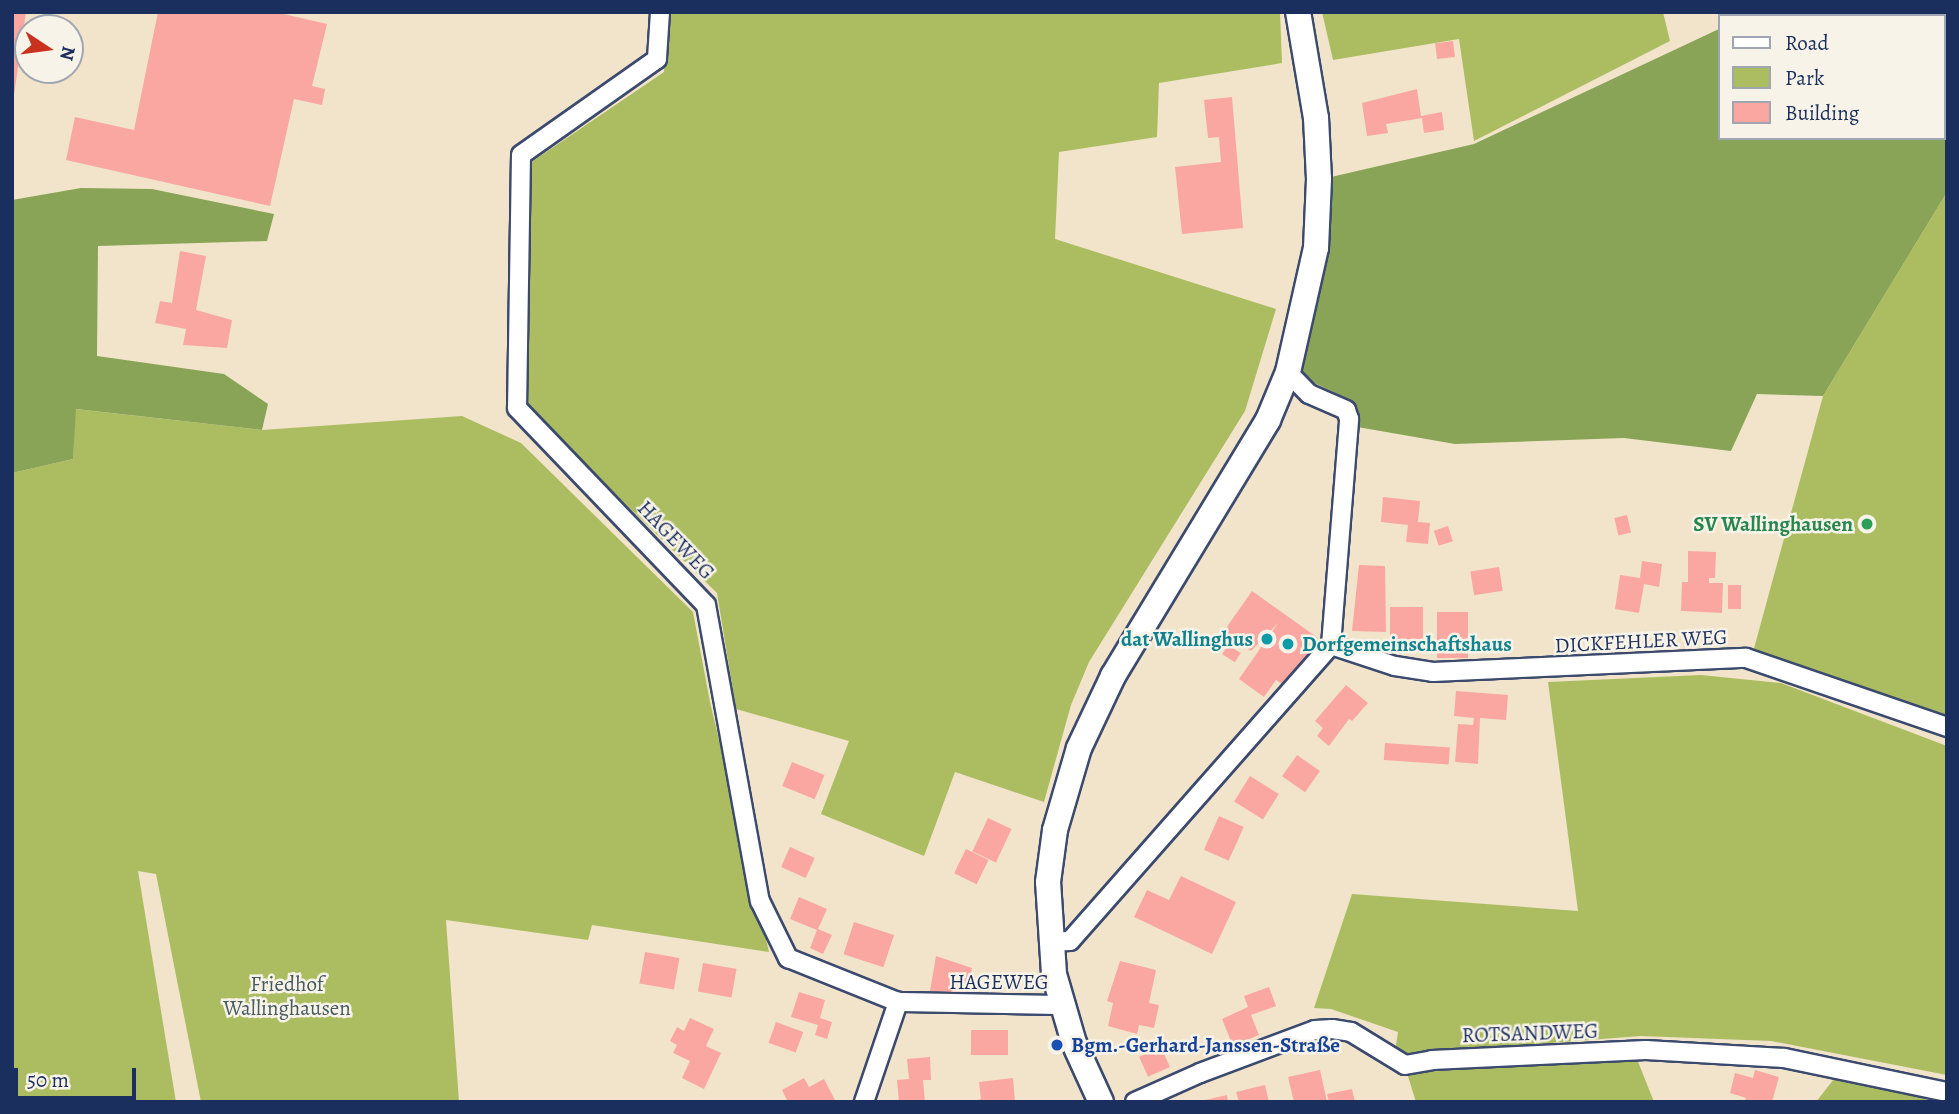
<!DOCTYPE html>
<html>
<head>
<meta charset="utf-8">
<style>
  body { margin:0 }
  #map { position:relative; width:1959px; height:1114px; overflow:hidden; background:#f1e4ca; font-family:Alegreya,serif }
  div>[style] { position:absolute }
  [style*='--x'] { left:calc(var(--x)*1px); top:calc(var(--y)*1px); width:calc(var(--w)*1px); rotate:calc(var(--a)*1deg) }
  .green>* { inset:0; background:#acbd61 }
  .forest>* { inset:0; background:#89a457 }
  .building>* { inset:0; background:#faa7a1; transform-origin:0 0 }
  .roads { filter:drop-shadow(2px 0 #3b4a6e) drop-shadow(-2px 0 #3b4a6e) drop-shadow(0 2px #3b4a6e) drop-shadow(0 -2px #3b4a6e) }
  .street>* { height:18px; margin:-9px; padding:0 9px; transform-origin:9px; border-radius:9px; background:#fff }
  .secondary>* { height:24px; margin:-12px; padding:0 12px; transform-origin:12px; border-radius:12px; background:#fff }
  .dots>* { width:19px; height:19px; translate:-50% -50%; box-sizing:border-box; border:4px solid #f7f3e8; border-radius:50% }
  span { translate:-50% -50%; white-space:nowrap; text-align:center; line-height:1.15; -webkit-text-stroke:5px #f7f3e8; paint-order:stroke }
  .leisure-label { font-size:21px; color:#27864d; font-weight:700 }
  .right { translate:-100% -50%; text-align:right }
  .street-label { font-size:21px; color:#1b2f5e }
  .culture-label { font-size:21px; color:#0d838f; font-weight:700 }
  .left { translate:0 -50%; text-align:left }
  .park-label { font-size:21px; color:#465a5f }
  .transit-label { font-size:21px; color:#164399; font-weight:700 }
  .frame { position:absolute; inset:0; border:14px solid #1b2f5e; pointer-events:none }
  .legend { position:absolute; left:1718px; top:14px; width:228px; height:126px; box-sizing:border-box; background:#f7f3e8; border:2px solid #9fa5b1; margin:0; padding:9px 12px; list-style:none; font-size:21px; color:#1b2f5e }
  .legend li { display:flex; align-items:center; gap:14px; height:35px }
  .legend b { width:35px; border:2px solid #9fa5b1 }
  .north { position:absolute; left:14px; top:14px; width:70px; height:70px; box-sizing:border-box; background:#f7f3e8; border:2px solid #9fa5b1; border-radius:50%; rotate:103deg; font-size:19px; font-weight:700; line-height:28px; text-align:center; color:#1b2f5e }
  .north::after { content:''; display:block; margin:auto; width:24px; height:32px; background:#c8321e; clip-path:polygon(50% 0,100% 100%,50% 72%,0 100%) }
  .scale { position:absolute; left:14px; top:1068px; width:122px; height:32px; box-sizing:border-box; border:4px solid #1b2f5e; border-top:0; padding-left:9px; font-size:21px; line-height:24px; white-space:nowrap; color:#1b2f5e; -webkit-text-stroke:5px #f7f3e8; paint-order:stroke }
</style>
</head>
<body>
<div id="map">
  <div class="green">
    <div style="clip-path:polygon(668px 12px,1280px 12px,1282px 63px,1159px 83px,1157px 137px,1059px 152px,1055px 239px,1276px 309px,1245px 411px,1089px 662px,1071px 705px,1044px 802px,955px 772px,924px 856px,821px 814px,849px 741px,736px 709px,717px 593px,528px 409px,530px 163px,664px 72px)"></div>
    <div style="clip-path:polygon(1322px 12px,1663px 12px,1670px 41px,1474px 141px,1459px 39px,1333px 60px)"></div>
    <div style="clip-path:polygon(1947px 192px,1947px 718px,1753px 652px,1823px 396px)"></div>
    <div style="clip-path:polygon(75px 409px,262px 430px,462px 416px,521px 443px,693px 612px,710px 702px,769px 952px,592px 925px,588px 940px,446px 920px,459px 1102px,201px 1102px,156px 874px,138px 871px,176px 1102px,12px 1102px,12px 473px,73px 459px)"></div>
    <div style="clip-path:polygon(1701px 675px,1781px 683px,1947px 746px,1947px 1075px,1771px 1041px,1641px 1036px,1406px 1054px,1395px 1052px,1398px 1032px,1331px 1009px,1314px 1008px,1352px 894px,1578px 911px,1548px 682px)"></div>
    <div style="clip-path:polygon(1637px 1059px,1654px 1102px,1416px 1102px,1407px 1073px)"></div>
    <div style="clip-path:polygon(1837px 1075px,1936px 1102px,1816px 1102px)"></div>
  </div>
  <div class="forest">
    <div style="clip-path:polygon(1756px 12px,1947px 12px,1947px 192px,1823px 396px,1757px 394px,1731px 451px,1624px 438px,1455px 444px,1346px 425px,1344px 397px,1308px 380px,1287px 361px,1318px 180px,1474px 144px,1719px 29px,1719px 138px,1943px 138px,1943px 16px,1748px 16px)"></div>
    <div style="clip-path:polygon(81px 188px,152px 189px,274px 214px,267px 241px,98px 246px,97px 356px,224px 374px,268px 404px,262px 430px,76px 409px,73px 459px,12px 473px,12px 200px)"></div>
  </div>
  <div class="building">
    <div style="clip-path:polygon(12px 12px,26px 12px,14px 95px,12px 95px)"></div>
    <div style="clip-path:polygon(158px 12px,275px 12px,327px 24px,312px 86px,325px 89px,322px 105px,294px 99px,270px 206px,66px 160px,75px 117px,134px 130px)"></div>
    <div style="left:1453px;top:41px;width:16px;height:18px;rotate:83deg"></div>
    <div style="clip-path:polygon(1417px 89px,1421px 116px,1442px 112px,1444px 130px,1424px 133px,1422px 118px,1386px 124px,1388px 133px,1367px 136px,1362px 103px)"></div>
    <div style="clip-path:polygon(1232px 97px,1243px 228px,1182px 234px,1175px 167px,1221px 162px,1219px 137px,1208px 138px,1204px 100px)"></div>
    <div style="clip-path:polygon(180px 251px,206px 256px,196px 310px,232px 320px,227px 348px,183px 345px,186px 329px,155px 323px,160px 301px,172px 303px)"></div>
    <div style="clip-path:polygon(1383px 497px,1420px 501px,1418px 522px,1430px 523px,1428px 544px,1406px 542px,1408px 525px,1381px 522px)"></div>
    <div style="left:1627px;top:515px;width:18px;height:13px;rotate:77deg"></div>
    <div style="left:1448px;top:526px;width:16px;height:15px;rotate:72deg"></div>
    <div style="clip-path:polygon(1688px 551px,1716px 552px,1715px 578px,1709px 578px,1709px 583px,1723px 583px,1722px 613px,1681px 611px,1682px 582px,1688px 582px)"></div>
    <div style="clip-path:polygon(1642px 561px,1662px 564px,1659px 587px,1644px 584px,1639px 613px,1615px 609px,1620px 575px,1640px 578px)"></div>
    <div style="clip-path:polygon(1359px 565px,1385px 566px,1386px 632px,1352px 631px)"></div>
    <div style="left:1499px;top:567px;width:24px;height:29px;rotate:81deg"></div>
    <div style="left:1728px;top:585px;width:13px;height:24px"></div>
    <div style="clip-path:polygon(1252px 591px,1318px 638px,1285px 686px,1276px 680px,1264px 697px,1239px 679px,1278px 623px,1251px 651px,1224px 631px)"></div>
    <div style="left:1390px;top:607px;width:33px;height:32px"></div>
    <div style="left:1437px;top:612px;width:31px;height:46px"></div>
    <div style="left:1228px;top:645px;width:15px;height:11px;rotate:32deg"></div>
    <div style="clip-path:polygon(1346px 685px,1368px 703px,1352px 721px,1349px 719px,1329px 746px,1317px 736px,1323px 728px,1315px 721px)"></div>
    <div style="clip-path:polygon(1456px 691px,1508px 695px,1506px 720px,1480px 718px,1478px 764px,1455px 762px,1458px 724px,1473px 725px,1474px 718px,1454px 716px)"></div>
    <div style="left:1385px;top:743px;width:65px;height:17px;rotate:4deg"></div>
    <div style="left:1297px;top:755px;width:28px;height:26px;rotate:35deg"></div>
    <div style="left:792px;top:762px;width:35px;height:26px;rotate:22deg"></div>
    <div style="left:1250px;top:776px;width:34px;height:30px;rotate:32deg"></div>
    <div style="left:1219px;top:816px;width:27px;height:37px;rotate:24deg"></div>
    <div style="left:988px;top:818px;width:26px;height:37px;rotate:25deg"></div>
    <div style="left:790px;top:847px;width:27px;height:22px;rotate:24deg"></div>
    <div style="left:966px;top:849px;width:25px;height:27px;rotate:26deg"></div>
    <div style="clip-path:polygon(1181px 876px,1236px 902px,1212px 954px,1134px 917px,1147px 890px,1169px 900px)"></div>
    <div style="clip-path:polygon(799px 897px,827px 909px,818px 929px,832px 935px,823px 954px,810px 948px,817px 930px,790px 919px)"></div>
    <div style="left:854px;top:922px;width:42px;height:34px;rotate:18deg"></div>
    <div style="left:645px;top:952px;width:35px;height:32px;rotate:10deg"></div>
    <div style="clip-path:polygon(936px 956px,972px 968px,968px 993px,930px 991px)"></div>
    <div style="clip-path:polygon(1120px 961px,1156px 970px,1149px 1003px,1159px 1005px,1154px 1028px,1139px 1025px,1137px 1034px,1108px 1026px,1113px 1003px,1107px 1001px)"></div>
    <div style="left:703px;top:963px;width:34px;height:29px;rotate:10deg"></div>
    <div style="clip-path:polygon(1269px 987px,1276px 1006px,1251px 1015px,1259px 1035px,1233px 1046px,1222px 1019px,1248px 1007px,1244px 996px)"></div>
    <div style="clip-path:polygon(799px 992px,825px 1000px,820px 1018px,832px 1022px,827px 1039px,815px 1035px,818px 1025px,791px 1017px)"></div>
    <div style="clip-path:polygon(690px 1018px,714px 1029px,706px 1046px,721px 1053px,704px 1089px,682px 1078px,690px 1061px,673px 1053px,677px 1045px,670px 1041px,677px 1027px,684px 1031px)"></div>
    <div style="left:776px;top:1022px;width:29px;height:22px;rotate:20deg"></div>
    <div style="left:971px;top:1030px;width:37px;height:25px"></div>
    <div style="left:1161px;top:1047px;width:22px;height:24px;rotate:66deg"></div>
    <div style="clip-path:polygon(930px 1057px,931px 1080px,923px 1080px,925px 1102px,899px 1102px,897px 1080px,909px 1079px,907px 1059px)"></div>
    <div style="clip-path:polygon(1320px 1070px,1327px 1102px,1294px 1102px,1288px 1077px)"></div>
    <div style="clip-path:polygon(1755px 1070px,1779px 1077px,1772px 1102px,1745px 1102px,1746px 1098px,1730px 1093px,1735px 1073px,1753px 1078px)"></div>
    <div style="clip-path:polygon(804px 1078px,809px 1087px,824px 1079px,836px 1102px,788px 1102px,782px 1090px)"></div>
    <div style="clip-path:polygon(1013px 1078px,1015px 1102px,971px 1102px,981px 1099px,979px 1082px)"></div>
    <div style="clip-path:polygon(1265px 1085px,1269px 1102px,1239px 1102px,1236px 1092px)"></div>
    <div style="clip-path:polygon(1352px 1089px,1355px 1102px,1329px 1102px,1327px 1094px)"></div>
    <div style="clip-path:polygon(1227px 1095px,1228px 1102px,1201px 1102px,1201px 1101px)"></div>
  </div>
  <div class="roads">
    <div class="street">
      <div style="--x:660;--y:12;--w:47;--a:93.7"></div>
      <div style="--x:657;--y:59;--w:166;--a:144.8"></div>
      <div style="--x:521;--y:155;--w:253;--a:90.9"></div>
      <div style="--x:517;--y:408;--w:273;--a:46.2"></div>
      <div style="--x:706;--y:605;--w:301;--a:79.7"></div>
      <div style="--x:760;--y:901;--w:64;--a:63.8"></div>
      <div style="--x:788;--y:958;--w:118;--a:21.8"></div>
      <div style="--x:898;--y:1002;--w:163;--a:1.1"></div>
      <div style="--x:1331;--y:645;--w:67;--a:18.2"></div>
      <div style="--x:1395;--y:666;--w:38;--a:9"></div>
      <div style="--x:1433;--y:672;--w:313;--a:-2.6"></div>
      <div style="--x:1746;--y:658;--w:213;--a:18.9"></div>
      <div style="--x:1049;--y:942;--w:21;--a:-3"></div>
      <div style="--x:1070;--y:941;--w:395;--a:-48.6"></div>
      <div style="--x:1331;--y:645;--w:227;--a:-85.4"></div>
      <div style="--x:1349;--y:419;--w:9;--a:-108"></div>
      <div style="--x:1346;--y:410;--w:40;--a:-156.6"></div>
      <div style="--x:1309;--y:394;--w:30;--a:-134"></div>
      <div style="--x:864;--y:1102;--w:106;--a:-71.2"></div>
      <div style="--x:1135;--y:1102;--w:71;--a:-24"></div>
      <div style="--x:1200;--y:1073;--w:123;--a:-20.5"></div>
      <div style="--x:1315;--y:1030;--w:17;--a:-3"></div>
      <div style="--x:1332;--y:1029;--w:19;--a:9"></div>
      <div style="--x:1351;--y:1032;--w:63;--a:31.4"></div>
      <div style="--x:1405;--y:1065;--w:27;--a:-10"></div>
      <div style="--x:1432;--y:1060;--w:214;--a:-2.7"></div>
      <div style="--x:1646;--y:1050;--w:138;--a:3.3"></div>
      <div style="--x:1784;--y:1058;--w:167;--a:11.8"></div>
    </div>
    <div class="secondary">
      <div style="--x:1101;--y:1102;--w:65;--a:-114.6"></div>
      <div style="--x:1074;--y:1043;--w:72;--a:-106.2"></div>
      <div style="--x:1054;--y:974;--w:92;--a:-93.7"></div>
      <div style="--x:1048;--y:882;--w:52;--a:-82.3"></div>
      <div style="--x:1055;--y:830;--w:85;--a:-73.7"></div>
      <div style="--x:1079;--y:748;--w:80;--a:-64.7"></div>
      <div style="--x:1113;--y:676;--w:299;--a:-58.8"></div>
      <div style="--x:1268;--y:420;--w:52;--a:-67.4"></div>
      <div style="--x:1288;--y:372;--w:127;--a:-77.3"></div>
      <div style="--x:1316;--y:248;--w:69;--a:-87.5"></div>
      <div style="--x:1319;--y:179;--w:61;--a:-92.8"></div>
      <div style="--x:1316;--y:118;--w:108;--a:-99.6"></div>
    </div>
  </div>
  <div class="dots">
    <div style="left:1867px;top:524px;background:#2e9e5b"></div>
    <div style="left:1267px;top:639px;background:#0f9aa8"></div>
    <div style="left:1288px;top:644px;background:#0f9aa8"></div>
    <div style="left:1057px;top:1045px;background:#1a4fb4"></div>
  </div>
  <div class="leisure-label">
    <span class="right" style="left:1853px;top:524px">SV Wallinghausen</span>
  </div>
  <div class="street-label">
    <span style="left:676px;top:540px;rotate:46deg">HAGEWEG</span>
    <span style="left:1641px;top:641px;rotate:-3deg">DICKFEHLER WEG</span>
    <span style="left:999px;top:982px">HAGEWEG</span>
    <span style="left:1530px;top:1033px;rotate:-2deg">ROTSANDWEG</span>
  </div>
  <div class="culture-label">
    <span class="right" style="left:1253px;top:639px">dat Wallinghus</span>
    <span class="left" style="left:1302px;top:644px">Dorfgemeinschaftshaus</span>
  </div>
  <div class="park-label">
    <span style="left:287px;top:996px">Friedhof<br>Wallinghausen</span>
  </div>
  <div class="transit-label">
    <span class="left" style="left:1071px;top:1045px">Bgm.-Gerhard-Janssen-Straße</span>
  </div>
  <div class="frame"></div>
  <ul class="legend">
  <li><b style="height:9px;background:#fff"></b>Road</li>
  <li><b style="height:19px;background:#acbd61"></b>Park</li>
  <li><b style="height:19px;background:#faa7a1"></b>Building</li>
  </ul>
  <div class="north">N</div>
  <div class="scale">50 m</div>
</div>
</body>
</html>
